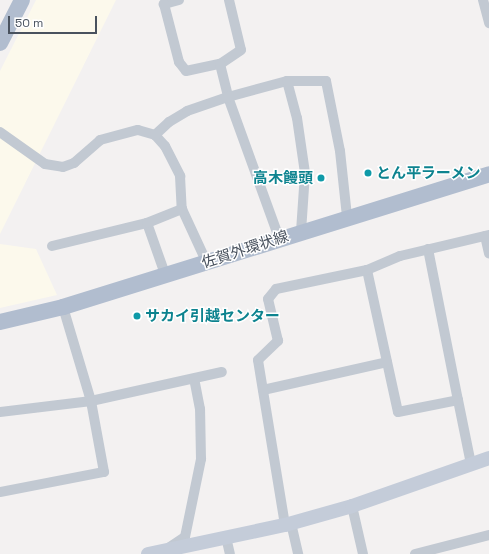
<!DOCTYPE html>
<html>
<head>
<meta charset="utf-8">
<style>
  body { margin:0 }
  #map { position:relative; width:489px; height:554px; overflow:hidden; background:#f3f1f1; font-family:"Space Grotesk","Noto Sans JP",sans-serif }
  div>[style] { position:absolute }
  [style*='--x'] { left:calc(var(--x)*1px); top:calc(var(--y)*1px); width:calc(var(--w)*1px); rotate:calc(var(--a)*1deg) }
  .commercial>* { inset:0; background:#fcf9ec }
  .street>* { height:10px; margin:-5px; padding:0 5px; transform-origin:5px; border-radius:5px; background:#c2c9d2 }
  .secondary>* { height:14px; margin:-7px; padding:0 7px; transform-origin:7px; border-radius:7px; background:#c4ccd9 }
  .primary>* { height:16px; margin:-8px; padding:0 8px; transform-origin:8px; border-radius:8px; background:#b1bdcf }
  .dots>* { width:11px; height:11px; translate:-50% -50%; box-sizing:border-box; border:2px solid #fff; border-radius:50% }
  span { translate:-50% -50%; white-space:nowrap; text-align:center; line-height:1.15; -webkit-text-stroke:3px #fff; paint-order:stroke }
  .culture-label { font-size:15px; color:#0d838f; font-weight:700 }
  .left { translate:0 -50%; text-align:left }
  .right { translate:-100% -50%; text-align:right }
  .street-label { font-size:15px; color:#49525e }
  .scale { position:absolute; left:8px; top:16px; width:89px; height:18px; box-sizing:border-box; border:2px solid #49525e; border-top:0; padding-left:5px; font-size:12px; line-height:14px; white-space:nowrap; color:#49525e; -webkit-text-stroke:3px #fff; paint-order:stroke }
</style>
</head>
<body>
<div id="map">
  <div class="commercial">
    <div style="clip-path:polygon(36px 0,116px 0,0 234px,0 71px)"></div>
    <div style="clip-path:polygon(0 244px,36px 249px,57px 295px,0 308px)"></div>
  </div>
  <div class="street">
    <div style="--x:179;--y:0;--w:16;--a:165"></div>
    <div style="--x:164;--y:4;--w:60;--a:75.5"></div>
    <div style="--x:179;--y:62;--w:11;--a:52"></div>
    <div style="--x:186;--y:71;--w:35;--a:-12"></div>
    <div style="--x:229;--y:0;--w:51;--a:76.5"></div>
    <div style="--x:241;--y:50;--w:25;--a:146"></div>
    <div style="--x:220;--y:64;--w:34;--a:76"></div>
    <div style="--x:228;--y:97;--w:150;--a:70.1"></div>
    <div style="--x:483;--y:0;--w:24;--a:75"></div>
    <div style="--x:287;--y:81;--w:38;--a:75"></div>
    <div style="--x:297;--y:118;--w:56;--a:81.7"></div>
    <div style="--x:305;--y:173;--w:58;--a:93.9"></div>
    <div style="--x:0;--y:132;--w:55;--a:35.4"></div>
    <div style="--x:45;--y:164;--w:18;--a:9"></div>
    <div style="--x:63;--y:167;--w:12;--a:-20"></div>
    <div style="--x:74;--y:163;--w:35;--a:-41"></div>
    <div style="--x:100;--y:140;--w:39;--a:-15"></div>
    <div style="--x:138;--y:130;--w:18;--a:16"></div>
    <div style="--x:155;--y:135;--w:15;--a:48"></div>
    <div style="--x:165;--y:146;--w:34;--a:63"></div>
    <div style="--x:180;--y:176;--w:33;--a:87"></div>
    <div style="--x:182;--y:209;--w:57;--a:65.2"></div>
    <div style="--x:155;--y:135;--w:19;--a:-43"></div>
    <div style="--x:169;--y:122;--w:21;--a:-31"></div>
    <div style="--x:187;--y:111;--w:43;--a:-18.9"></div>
    <div style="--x:228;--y:97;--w:61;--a:-15.2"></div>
    <div style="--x:287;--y:81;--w:39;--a:0"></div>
    <div style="--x:326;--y:81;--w:71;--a:78.7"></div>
    <div style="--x:340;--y:151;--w:65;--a:83.9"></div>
    <div style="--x:485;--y:236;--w:18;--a:77"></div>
    <div style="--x:52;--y:246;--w:98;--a:-13.6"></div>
    <div style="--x:428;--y:249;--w:154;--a:78.8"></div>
    <div style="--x:367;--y:270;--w:145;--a:77.7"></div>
    <div style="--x:398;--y:412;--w:61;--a:-11.3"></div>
    <div style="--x:458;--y:400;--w:65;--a:78.5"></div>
    <div style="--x:165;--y:274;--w:54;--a:-109.4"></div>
    <div style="--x:147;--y:223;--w:38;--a:-22"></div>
    <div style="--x:263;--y:390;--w:127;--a:-12.7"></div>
    <div style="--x:0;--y:412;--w:92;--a:-6.9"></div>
    <div style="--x:91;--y:401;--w:98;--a:-106.6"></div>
    <div style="--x:0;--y:492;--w:106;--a:-10.9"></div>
    <div style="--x:104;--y:472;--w:72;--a:-100.4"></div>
    <div style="--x:91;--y:401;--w:134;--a:-12.5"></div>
    <div style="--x:352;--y:506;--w:49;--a:77.1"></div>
    <div style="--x:291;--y:523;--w:32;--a:77"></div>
    <div style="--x:285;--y:525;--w:167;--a:-99.3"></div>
    <div style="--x:258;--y:360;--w:28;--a:-44"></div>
    <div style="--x:278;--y:341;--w:43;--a:-103.4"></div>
    <div style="--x:268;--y:299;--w:13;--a:-51"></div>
    <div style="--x:276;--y:289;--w:93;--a:-11.8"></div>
    <div style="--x:367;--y:270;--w:36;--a:-23"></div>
    <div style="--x:400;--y:256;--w:91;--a:-13.3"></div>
    <div style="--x:226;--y:537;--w:17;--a:77"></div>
    <div style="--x:170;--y:547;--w:18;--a:-34"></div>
    <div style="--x:185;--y:537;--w:80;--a:-78.4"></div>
    <div style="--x:201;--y:459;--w:50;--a:-91.1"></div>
    <div style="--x:200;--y:409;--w:31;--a:-101"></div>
    <div style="--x:415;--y:554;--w:76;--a:-14.4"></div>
  </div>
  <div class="secondary">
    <div style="--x:148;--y:554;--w:140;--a:-12"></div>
    <div style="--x:285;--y:525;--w:70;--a:-15.8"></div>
    <div style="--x:352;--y:506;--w:145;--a:-19.3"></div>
  </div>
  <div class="primary">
    <div style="--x:0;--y:43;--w:48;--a:-62.9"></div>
    <div style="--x:0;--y:322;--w:65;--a:-13.4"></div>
    <div style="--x:63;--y:307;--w:446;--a:-17.3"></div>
  </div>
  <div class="dots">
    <div style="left:368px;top:173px;background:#0f9aa8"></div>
    <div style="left:321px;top:178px;background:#0f9aa8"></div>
    <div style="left:137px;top:316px;background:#0f9aa8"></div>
  </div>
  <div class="culture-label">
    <span class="left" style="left:376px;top:173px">とん平ラーメン</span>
    <span class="right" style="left:313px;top:178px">高木饅頭</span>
    <span class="left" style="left:145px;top:316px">サカイ引越センター</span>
  </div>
  <div class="street-label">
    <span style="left:245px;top:249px;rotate:-18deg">佐賀外環状線</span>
  </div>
  <div class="scale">50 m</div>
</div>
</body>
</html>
